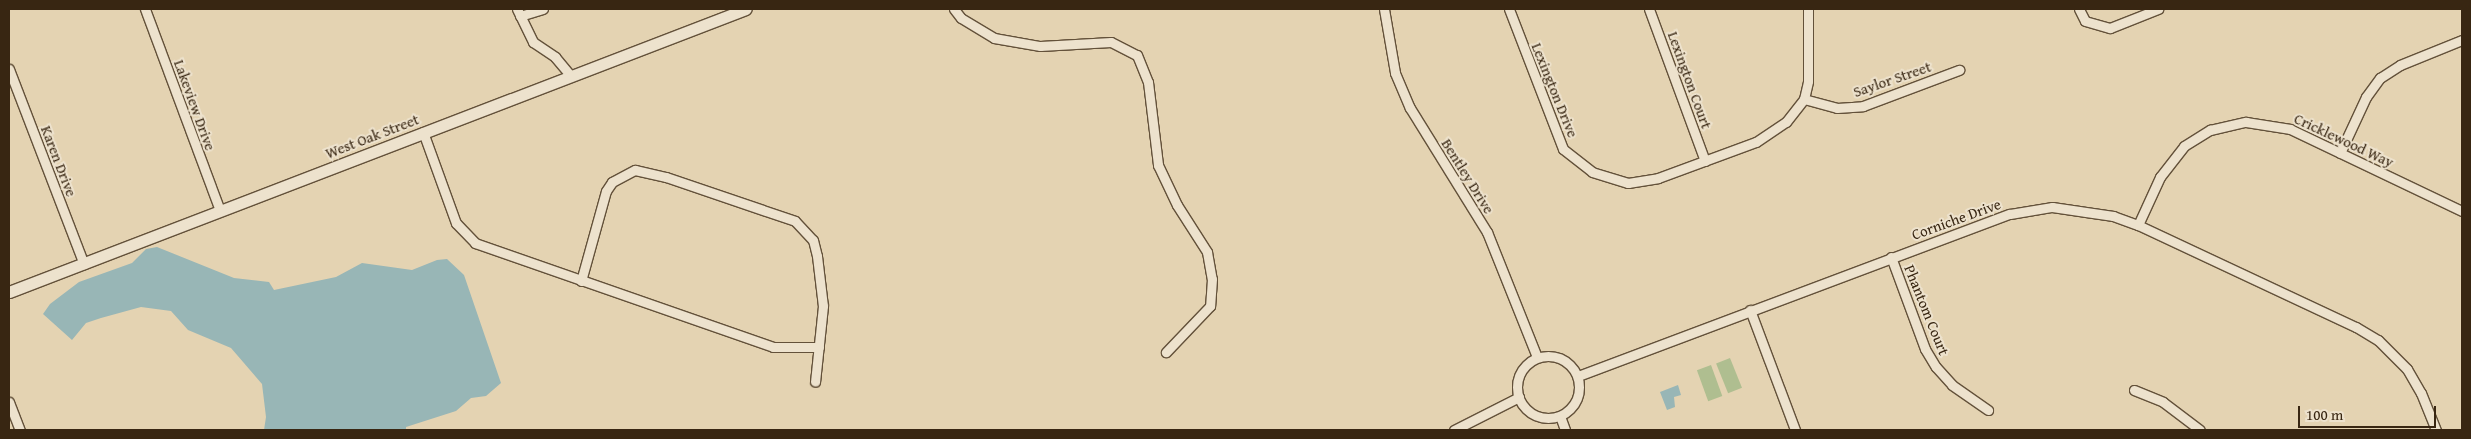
<!DOCTYPE html>
<html>
<head>
<meta charset="utf-8">
<style>
  body { margin:0 }
  #map { position:relative; width:2471px; height:439px; overflow:hidden; background:#e4d3b2; font-family:"Gentium Book Plus",serif }
  div>[style] { position:absolute }
  [style*='--x'] { left:calc(var(--x)*1px); top:calc(var(--y)*1px); width:calc(var(--w)*1px); rotate:calc(var(--a)*1deg) }
  .green>* { inset:0; background:#afbe90; transform-origin:0 0 }
  .water>* { inset:0; background:#98b6b6 }
  .roads { filter:drop-shadow(1px 0 #63513a) drop-shadow(-1px 0 #63513a) drop-shadow(0 1px #63513a) drop-shadow(0 -1px #63513a) }
  .street>* { height:9px; margin:-4.5px; padding:0 4.5px; transform-origin:4.5px; border-radius:4.5px; background:#ede2cd }
  .street>.ring { margin:-4.5px; padding:0; box-sizing:content-box; background:none; border:9px solid #ede2cd; border-radius:50% }
  .secondary>* { height:11px; margin:-5.5px; padding:0 5.5px; transform-origin:5.5px; border-radius:5.5px; background:#ede2cd }
  span { translate:-50% -50%; white-space:nowrap; text-align:center; line-height:1.15; -webkit-text-stroke:4px #ede2cd; paint-order:stroke }
  .street-label { font-size:15px; color:#382612 }
  .frame { position:absolute; inset:0; border:10px solid #382612; pointer-events:none }
  .scale { position:absolute; left:2298px; top:406px; width:138px; height:22px; box-sizing:border-box; border:2px solid #382612; border-top:0; padding-left:6px; font-size:15px; line-height:18px; white-space:nowrap; color:#382612; -webkit-text-stroke:4px #ede2cd; paint-order:stroke }
</style>
</head>
<body>
<div id="map">
  <div class="green">
    <div style="left:1730px;top:358px;width:32px;height:15px;rotate:68deg"></div>
    <div style="left:1711px;top:365px;width:33px;height:15px;rotate:70deg"></div>
  </div>
  <div class="water">
    <div style="clip-path:polygon(157px 247px,234px 278px,269px 282px,274px 290px,336px 277px,362px 263px,412px 270px,437px 260px,447px 259px,464px 275px,501px 383px,486px 396px,471px 398px,456px 411px,406px 427px,406px 430px,264px 430px,266px 417px,262px 384px,231px 348px,188px 330px,171px 311px,141px 307px,101px 318px,86px 323px,72px 340px,43px 314px,50px 304px,79px 282px,132px 263px,146px 249px)"></div>
    <div style="clip-path:polygon(1678px 385px,1681px 395px,1674px 397px,1675px 407px,1667px 410px,1660px 392px)"></div>
  </div>
  <div class="roads">
    <div class="street">
      <div style="--x:145;--y:9;--w:215;--a:69.6"></div>
      <div style="--x:517;--y:9;--w:37;--a:64"></div>
      <div style="--x:533;--y:42;--w:27;--a:34"></div>
      <div style="--x:555;--y:57;--w:23;--a:50"></div>
      <div style="--x:954;--y:9;--w:11;--a:52"></div>
      <div style="--x:961;--y:18;--w:39;--a:31"></div>
      <div style="--x:994;--y:38;--w:47;--a:9.9"></div>
      <div style="--x:1040;--y:46;--w:71;--a:-3.2"></div>
      <div style="--x:1111;--y:42;--w:29;--a:27"></div>
      <div style="--x:1137;--y:55;--w:29;--a:68"></div>
      <div style="--x:1148;--y:82;--w:84;--a:83.1"></div>
      <div style="--x:1158;--y:165;--w:44;--a:64.6"></div>
      <div style="--x:1177;--y:205;--w:56;--a:57.4"></div>
      <div style="--x:1207;--y:252;--w:27;--a:80"></div>
      <div style="--x:1212;--y:279;--w:27;--a:94"></div>
      <div style="--x:1210;--y:306;--w:64;--a:133.7"></div>
      <div style="--x:1384;--y:9;--w:65;--a:80.2"></div>
      <div style="--x:1395;--y:73;--w:38;--a:67"></div>
      <div style="--x:1410;--y:108;--w:146;--a:58.2"></div>
      <div style="--x:1487;--y:232;--w:135;--a:68.2"></div>
      <div style="--x:1509;--y:9;--w:150;--a:68.9"></div>
      <div style="--x:1563;--y:149;--w:37;--a:38"></div>
      <div style="--x:1592;--y:172;--w:38;--a:17"></div>
      <div style="--x:1628;--y:183;--w:30;--a:-9"></div>
      <div style="--x:1658;--y:178;--w:104;--a:-20.2"></div>
      <div style="--x:1756;--y:142;--w:36;--a:-34"></div>
      <div style="--x:1786;--y:122;--w:29;--a:-52"></div>
      <div style="--x:1804;--y:99;--w:18;--a:-77"></div>
      <div style="--x:1808;--y:81;--w:72;--a:-90"></div>
      <div style="--x:1649;--y:9;--w:162;--a:69.8"></div>
      <div style="--x:2079;--y:9;--w:13;--a:63"></div>
      <div style="--x:2085;--y:21;--w:26;--a:16"></div>
      <div style="--x:2110;--y:28;--w:52;--a:-21.6"></div>
      <div style="--x:520;--y:16;--w:24;--a:-17"></div>
      <div style="--x:9;--y:69;--w:209;--a:69"></div>
      <div style="--x:1804;--y:99;--w:34;--a:15"></div>
      <div style="--x:1837;--y:108;--w:26;--a:-4"></div>
      <div style="--x:1863;--y:106;--w:103;--a:-20.6"></div>
      <div style="--x:423;--y:132;--w:97;--a:70.1"></div>
      <div style="--x:456;--y:223;--w:28;--a:46"></div>
      <div style="--x:475;--y:243;--w:316;--a:19.2"></div>
      <div style="--x:773;--y:347;--w:46;--a:0"></div>
      <div style="--x:2340;--y:153;--w:62;--a:-65.1"></div>
      <div style="--x:2366;--y:97;--w:24;--a:-54"></div>
      <div style="--x:2380;--y:78;--w:24;--a:-33"></div>
      <div style="--x:2400;--y:65;--w:67;--a:-22"></div>
      <div style="--x:2138;--y:225;--w:53;--a:-65.4"></div>
      <div style="--x:2160;--y:177;--w:39;--a:-52"></div>
      <div style="--x:2184;--y:146;--w:31;--a:-32"></div>
      <div style="--x:2210;--y:130;--w:37;--a:-13"></div>
      <div style="--x:2246;--y:122;--w:45;--a:9"></div>
      <div style="--x:2290;--y:129;--w:191;--a:25.5"></div>
      <div style="--x:1891;--y:257;--w:98;--a:69.7"></div>
      <div style="--x:1925;--y:349;--w:21;--a:59"></div>
      <div style="--x:1936;--y:367;--w:24;--a:48"></div>
      <div style="--x:1952;--y:385;--w:44;--a:34.8"></div>
      <div style="--x:581;--y:281;--w:93;--a:-74.5"></div>
      <div style="--x:606;--y:191;--w:11;--a:-56"></div>
      <div style="--x:612;--y:182;--w:26;--a:-28"></div>
      <div style="--x:635;--y:170;--w:32;--a:13"></div>
      <div style="--x:666;--y:177;--w:136;--a:18.8"></div>
      <div style="--x:795;--y:221;--w:26;--a:47"></div>
      <div style="--x:813;--y:240;--w:16;--a:76"></div>
      <div style="--x:817;--y:256;--w:50;--a:83.2"></div>
      <div style="--x:823;--y:306;--w:76;--a:96"></div>
      <div style="--x:1750;--y:310;--w:128;--a:69.4"></div>
      <div class="ring" style="left:1517px;top:356px;width:53px;height:53px"></div>
      <div style="--x:1578;--y:376;--w:461;--a:-20.6"></div>
      <div style="--x:2010;--y:214;--w:43;--a:-9.5"></div>
      <div style="--x:2052;--y:207;--w:62;--a:8.4"></div>
      <div style="--x:2113;--y:216;--w:27;--a:20"></div>
      <div style="--x:2138;--y:225;--w:241;--a:25.1"></div>
      <div style="--x:2356;--y:327;--w:26;--a:31"></div>
      <div style="--x:2378;--y:340;--w:41;--a:45"></div>
      <div style="--x:2407;--y:369;--w:28;--a:60"></div>
      <div style="--x:2421;--y:393;--w:40;--a:68"></div>
      <div style="--x:2134;--y:390;--w:31;--a:22"></div>
      <div style="--x:2163;--y:402;--w:46;--a:37.1"></div>
      <div style="--x:9;--y:402;--w:30;--a:69"></div>
      <div style="--x:1560;--y:416;--w:15;--a:70"></div>
      <div style="--x:1454;--y:430;--w:73;--a:-26.9"></div>
    </div>
    <div class="secondary">
      <div style="--x:9;--y:292;--w:789;--a:-21.01"></div>
    </div>
  </div>
  <div class="street-label">
    <span style="left:1892px;top:79px;rotate:-19deg">Saylor Street</span>
    <span style="left:1690px;top:80px;rotate:70deg">Lexington Court</span>
    <span style="left:1555px;top:90px;rotate:68deg">Lexington Drive</span>
    <span style="left:195px;top:105px;rotate:70deg">Lakeview Drive</span>
    <span style="left:372px;top:136px;rotate:-21deg">West Oak Street</span>
    <span style="left:2344px;top:140px;rotate:25deg">Cricklewood Way</span>
    <span style="left:59px;top:161px;rotate:69deg">Karen Drive</span>
    <span style="left:1468px;top:176px;rotate:58deg">Bentley Drive</span>
    <span style="left:1956px;top:219px;rotate:-20deg">Corniche Drive</span>
    <span style="left:1927px;top:310px;rotate:68deg">Phantom Court</span>
  </div>
  <div class="frame"></div>
  <div class="scale">100 m</div>
</div>
</body>
</html>
